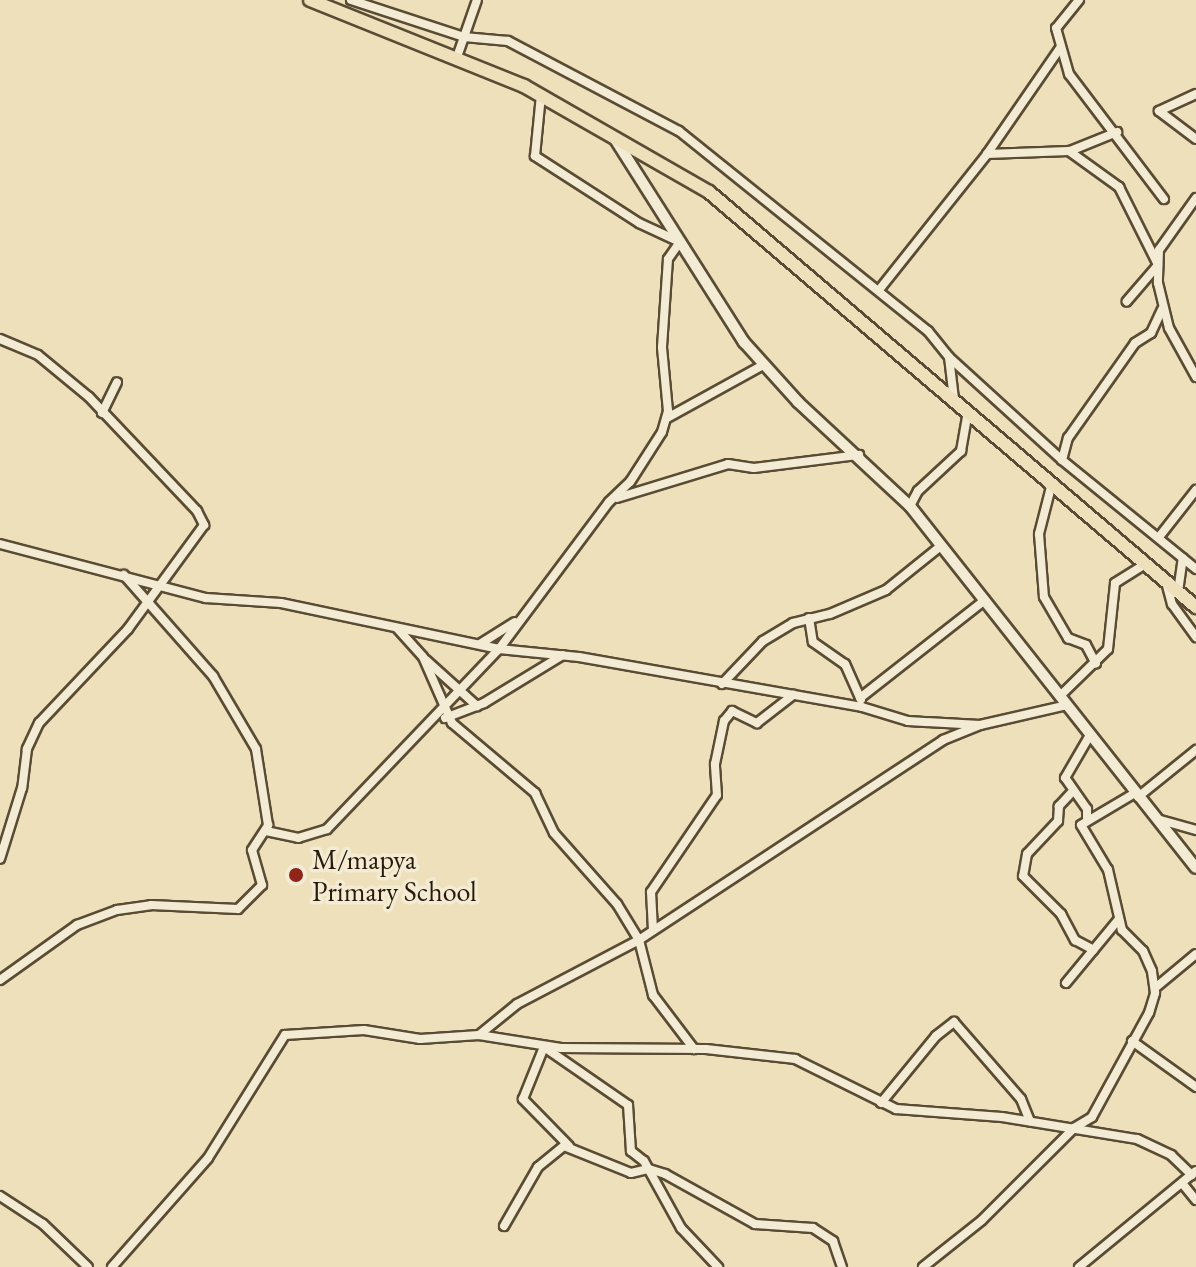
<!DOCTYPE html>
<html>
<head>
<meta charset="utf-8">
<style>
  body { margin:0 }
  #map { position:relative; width:1196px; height:1267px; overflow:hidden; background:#ede0bb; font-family:"EB Garamond",serif }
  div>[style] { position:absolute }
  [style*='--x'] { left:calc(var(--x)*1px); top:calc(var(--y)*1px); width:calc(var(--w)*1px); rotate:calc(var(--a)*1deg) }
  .roads { filter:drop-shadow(2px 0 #5a4c34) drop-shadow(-2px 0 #5a4c34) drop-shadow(0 2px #5a4c34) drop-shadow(0 -2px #5a4c34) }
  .minor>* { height:8px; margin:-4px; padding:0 4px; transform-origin:4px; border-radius:4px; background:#f3ebd3 }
  .tertiary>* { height:10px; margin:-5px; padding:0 5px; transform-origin:5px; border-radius:5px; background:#f3ebd3 }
  .primary>* { height:12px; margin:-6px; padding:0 6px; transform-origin:6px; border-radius:6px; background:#ede0bb }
  .dots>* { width:22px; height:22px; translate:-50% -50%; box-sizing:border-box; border:4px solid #f3ebd3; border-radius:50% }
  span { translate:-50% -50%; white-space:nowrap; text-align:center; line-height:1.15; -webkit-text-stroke:7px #f3ebd3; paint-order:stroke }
  .poi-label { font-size:28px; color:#291b07 }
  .left { translate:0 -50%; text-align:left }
</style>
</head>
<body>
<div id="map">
  <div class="roads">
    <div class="minor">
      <div style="--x:351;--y:0;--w:119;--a:18.1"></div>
      <div style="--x:464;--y:37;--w:44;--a:5.2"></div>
      <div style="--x:508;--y:41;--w:193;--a:27.8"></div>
      <div style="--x:679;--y:131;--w:319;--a:38.8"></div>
      <div style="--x:928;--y:331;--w:33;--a:51"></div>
      <div style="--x:949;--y:357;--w:42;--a:83.2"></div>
      <div style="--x:1079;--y:0;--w:36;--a:129"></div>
      <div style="--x:1056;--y:28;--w:48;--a:74.2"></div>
      <div style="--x:1069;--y:74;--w:157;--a:52.8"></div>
      <div style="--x:457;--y:57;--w:60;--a:-70.7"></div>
      <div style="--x:1196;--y:94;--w:41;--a:155.3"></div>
      <div style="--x:1159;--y:111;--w:46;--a:37.1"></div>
      <div style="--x:1070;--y:151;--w:51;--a:-22"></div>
      <div style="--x:987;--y:154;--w:129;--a:-55.4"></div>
      <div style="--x:1196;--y:198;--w:64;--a:125.4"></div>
      <div style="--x:1159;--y:250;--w:33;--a:92"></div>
      <div style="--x:1158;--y:283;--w:46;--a:76.3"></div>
      <div style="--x:1169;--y:328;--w:56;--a:61.1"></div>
      <div style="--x:879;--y:290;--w:174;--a:-51.5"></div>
      <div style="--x:987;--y:154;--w:82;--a:-2.1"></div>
      <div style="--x:1069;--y:151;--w:62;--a:35.8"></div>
      <div style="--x:1119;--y:187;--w:87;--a:63.4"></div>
      <div style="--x:1158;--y:265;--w:48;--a:130.7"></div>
      <div style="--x:0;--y:339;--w:41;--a:22.8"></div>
      <div style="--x:38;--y:355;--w:66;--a:39.5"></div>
      <div style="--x:89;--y:397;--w:157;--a:46.5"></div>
      <div style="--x:197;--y:511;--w:16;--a:63"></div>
      <div style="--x:204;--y:525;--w:129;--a:126.2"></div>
      <div style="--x:128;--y:629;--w:129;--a:133.4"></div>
      <div style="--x:39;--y:723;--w:29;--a:115"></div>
      <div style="--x:27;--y:749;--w:39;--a:97"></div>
      <div style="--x:22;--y:788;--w:74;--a:107.2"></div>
      <div style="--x:951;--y:359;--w:150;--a:42.3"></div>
      <div style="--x:1062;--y:460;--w:173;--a:39.1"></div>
      <div style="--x:102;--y:413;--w:34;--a:-64"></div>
      <div style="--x:667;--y:418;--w:110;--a:-28.9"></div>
      <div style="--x:1062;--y:460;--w:23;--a:-75"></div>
      <div style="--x:1068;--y:438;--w:116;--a:-54.8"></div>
      <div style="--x:1135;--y:343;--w:19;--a:-32"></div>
      <div style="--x:1151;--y:333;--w:26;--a:-65"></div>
      <div style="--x:1052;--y:483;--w:53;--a:104.3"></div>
      <div style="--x:1039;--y:534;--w:63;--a:85.5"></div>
      <div style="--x:1044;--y:597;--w:48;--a:59.7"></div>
      <div style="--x:1068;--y:638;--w:19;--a:21"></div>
      <div style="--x:1086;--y:645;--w:21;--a:62"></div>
      <div style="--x:617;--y:498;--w:116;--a:-17"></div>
      <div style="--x:728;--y:464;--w:26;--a:9"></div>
      <div style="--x:754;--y:468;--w:106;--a:-7.1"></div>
      <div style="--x:910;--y:506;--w:17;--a:-62"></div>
      <div style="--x:918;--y:491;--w:59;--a:-42.9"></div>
      <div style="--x:961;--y:451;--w:39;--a:-80"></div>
      <div style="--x:1159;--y:537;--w:60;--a:-51.8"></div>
      <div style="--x:0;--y:544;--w:213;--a:14.7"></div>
      <div style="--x:206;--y:598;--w:75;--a:3.8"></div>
      <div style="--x:281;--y:603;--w:223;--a:11.9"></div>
      <div style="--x:499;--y:649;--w:80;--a:5.7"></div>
      <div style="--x:579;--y:657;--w:287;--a:10"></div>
      <div style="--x:862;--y:707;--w:48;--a:16.9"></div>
      <div style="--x:908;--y:721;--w:72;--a:3.2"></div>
      <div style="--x:1166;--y:582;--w:23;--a:75"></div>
      <div style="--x:1172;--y:604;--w:41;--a:54"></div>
      <div style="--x:1178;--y:592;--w:34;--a:-82"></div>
      <div style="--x:809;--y:618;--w:24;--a:81"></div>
      <div style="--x:813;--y:642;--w:39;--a:35"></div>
      <div style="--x:845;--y:664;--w:39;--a:66"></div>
      <div style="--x:397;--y:628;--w:39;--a:48"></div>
      <div style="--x:423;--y:657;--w:72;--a:66.3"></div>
      <div style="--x:452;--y:723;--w:109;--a:40.1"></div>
      <div style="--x:535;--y:793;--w:44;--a:64.6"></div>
      <div style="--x:554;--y:833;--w:95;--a:48.4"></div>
      <div style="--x:617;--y:904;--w:42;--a:58.6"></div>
      <div style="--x:639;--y:940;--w:57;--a:75.7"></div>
      <div style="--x:653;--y:995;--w:68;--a:52.8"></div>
      <div style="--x:480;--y:644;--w:41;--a:-32.2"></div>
      <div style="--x:426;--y:660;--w:69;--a:42"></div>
      <div style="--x:722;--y:684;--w:59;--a:-46.4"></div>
      <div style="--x:763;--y:641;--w:35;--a:-31"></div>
      <div style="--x:793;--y:623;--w:38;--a:-14"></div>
      <div style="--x:830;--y:614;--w:61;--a:-23.2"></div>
      <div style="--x:886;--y:590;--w:70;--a:-38.7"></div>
      <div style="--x:1060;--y:696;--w:67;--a:-44.4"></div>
      <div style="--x:1108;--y:649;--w:66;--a:-83.9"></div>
      <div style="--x:1115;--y:583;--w:36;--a:-32"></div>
      <div style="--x:860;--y:698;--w:159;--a:-38.1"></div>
      <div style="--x:445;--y:718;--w:42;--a:-21"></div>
      <div style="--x:484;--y:703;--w:92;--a:-31.3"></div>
      <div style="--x:1073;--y:791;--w:21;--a:133"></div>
      <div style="--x:1059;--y:806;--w:15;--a:94"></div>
      <div style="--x:1058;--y:821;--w:45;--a:133.2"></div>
      <div style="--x:1027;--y:854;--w:22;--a:100"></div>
      <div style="--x:1023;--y:876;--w:54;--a:45"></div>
      <div style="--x:1061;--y:914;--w:30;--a:62"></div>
      <div style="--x:1075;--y:940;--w:21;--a:28"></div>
      <div style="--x:1138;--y:797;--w:75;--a:-39"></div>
      <div style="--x:1087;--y:818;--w:9;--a:-90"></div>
      <div style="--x:1087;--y:809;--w:38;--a:-125"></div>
      <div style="--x:1065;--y:778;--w:50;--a:-59.8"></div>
      <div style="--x:1157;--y:819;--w:41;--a:15.8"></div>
      <div style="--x:266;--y:831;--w:33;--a:12"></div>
      <div style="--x:298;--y:838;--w:30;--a:-17"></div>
      <div style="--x:327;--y:829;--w:249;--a:-46.3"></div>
      <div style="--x:499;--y:649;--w:184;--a:-53.2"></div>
      <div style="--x:609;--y:502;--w:29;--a:-44"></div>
      <div style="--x:630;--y:482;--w:59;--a:-57.4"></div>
      <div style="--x:662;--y:432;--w:22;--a:-74"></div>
      <div style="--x:668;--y:411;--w:64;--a:-95.4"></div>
      <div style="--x:662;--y:347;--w:88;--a:-86.1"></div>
      <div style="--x:668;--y:259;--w:21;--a:-55"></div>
      <div style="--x:680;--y:242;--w:45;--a:-155.1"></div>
      <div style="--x:639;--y:223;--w:124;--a:-147.2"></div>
      <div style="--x:535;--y:156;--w:61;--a:-84.4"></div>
      <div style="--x:653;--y:930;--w:38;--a:-93"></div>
      <div style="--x:651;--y:892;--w:117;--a:-55.8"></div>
      <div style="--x:717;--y:795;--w:31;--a:-94"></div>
      <div style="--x:715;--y:764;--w:44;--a:-78.2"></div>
      <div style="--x:724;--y:721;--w:13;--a:-51"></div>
      <div style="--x:732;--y:711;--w:28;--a:26"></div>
      <div style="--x:757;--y:723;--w:46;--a:-37.9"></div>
      <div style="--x:0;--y:980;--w:95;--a:-35.5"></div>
      <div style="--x:77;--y:925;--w:43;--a:-20.6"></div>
      <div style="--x:117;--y:910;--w:34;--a:-8"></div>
      <div style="--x:151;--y:905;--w:87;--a:2.6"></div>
      <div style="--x:238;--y:909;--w:34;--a:-45"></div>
      <div style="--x:262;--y:885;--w:36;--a:-106"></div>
      <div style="--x:252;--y:850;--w:30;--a:-57"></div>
      <div style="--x:268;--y:825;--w:77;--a:-99"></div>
      <div style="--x:256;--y:749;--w:85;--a:-120.5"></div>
      <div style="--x:213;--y:676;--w:135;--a:-131.4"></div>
      <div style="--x:1066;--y:983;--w:83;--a:-50.4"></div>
      <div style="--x:1155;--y:988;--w:53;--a:-39.7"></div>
      <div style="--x:479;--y:1035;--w:49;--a:-39.2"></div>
      <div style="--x:517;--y:1004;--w:138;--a:-27.7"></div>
      <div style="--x:639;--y:940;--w:364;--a:-33.3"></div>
      <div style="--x:943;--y:740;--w:40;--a:-22"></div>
      <div style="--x:980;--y:725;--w:89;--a:-12.9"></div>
      <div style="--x:1132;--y:1041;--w:79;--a:35.7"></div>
      <div style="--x:881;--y:1103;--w:87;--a:-50.6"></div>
      <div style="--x:936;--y:1036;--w:23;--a:-38"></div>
      <div style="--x:954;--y:1022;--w:102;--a:49"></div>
      <div style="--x:1021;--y:1099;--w:24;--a:68"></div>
      <div style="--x:569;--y:1146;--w:66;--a:-134.4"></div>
      <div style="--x:523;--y:1099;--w:56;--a:-68"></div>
      <div style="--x:544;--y:1047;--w:102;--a:34.6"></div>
      <div style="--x:628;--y:1105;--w:46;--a:86.3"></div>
      <div style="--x:631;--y:1151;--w:16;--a:38"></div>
      <div style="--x:644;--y:1161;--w:77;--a:61.1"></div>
      <div style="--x:681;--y:1228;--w:54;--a:46.5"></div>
      <div style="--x:1182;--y:1183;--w:22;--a:51"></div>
      <div style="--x:0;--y:1196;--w:51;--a:33.1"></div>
      <div style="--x:43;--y:1224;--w:62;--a:43.7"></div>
      <div style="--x:504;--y:1226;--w:68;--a:-60"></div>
      <div style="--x:538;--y:1167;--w:33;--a:-39"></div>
      <div style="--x:564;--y:1146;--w:72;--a:21.9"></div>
      <div style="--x:631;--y:1173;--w:18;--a:-13"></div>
      <div style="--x:649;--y:1169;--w:17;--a:17"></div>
      <div style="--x:665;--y:1174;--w:103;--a:29.1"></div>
      <div style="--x:755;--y:1224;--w:58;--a:3.9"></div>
      <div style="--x:813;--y:1228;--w:24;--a:33"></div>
      <div style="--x:833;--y:1241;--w:28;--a:71"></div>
      <div style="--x:112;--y:1267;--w:145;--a:-48.6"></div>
      <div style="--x:208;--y:1158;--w:145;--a:-58"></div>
      <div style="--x:285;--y:1035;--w:79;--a:-3.6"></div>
      <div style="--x:364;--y:1030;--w:57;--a:9.1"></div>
      <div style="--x:420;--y:1039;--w:59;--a:-3.9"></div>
      <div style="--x:479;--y:1035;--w:83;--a:9"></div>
      <div style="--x:561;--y:1048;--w:145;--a:0.4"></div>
      <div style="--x:706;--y:1049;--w:90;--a:6.4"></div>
      <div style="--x:795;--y:1059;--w:113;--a:26.3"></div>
      <div style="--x:896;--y:1109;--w:106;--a:4.3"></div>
      <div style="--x:1002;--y:1117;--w:137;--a:9.3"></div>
      <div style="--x:1137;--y:1139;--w:38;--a:25"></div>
      <div style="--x:1171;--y:1155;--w:29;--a:44"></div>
      <div style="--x:923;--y:1267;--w:75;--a:-38.5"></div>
      <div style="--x:982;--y:1220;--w:130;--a:-45"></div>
      <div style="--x:1074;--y:1128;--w:21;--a:-31"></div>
      <div style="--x:1092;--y:1117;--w:119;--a:-61.3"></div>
      <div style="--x:1149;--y:1013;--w:21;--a:-73"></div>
      <div style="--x:1155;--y:993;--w:22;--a:-98"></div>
      <div style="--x:1152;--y:971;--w:22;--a:-114"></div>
      <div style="--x:1143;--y:951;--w:30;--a:-135"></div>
      <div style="--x:1122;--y:930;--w:62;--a:-103.1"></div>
      <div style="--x:1108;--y:870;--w:52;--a:-121"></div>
      <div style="--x:1081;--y:825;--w:63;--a:-30.7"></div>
      <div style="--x:1079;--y:1267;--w:151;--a:-39.4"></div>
    </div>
    <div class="tertiary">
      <div style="--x:615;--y:139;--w:241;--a:57.6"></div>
      <div style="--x:744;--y:342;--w:81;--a:48"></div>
      <div style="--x:798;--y:402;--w:153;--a:42.9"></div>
      <div style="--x:910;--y:506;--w:461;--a:51.7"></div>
    </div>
    <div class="primary">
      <div style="--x:310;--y:0;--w:231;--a:21.9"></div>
      <div style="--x:524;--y:86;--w:213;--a:29.8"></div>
      <div style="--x:709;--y:192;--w:640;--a:40.44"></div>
    </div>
  </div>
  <div class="dots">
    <div style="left:296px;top:875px;background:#8f2418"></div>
  </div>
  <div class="poi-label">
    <span class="left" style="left:312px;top:875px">M/mapya<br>Primary School</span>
  </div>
</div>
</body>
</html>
